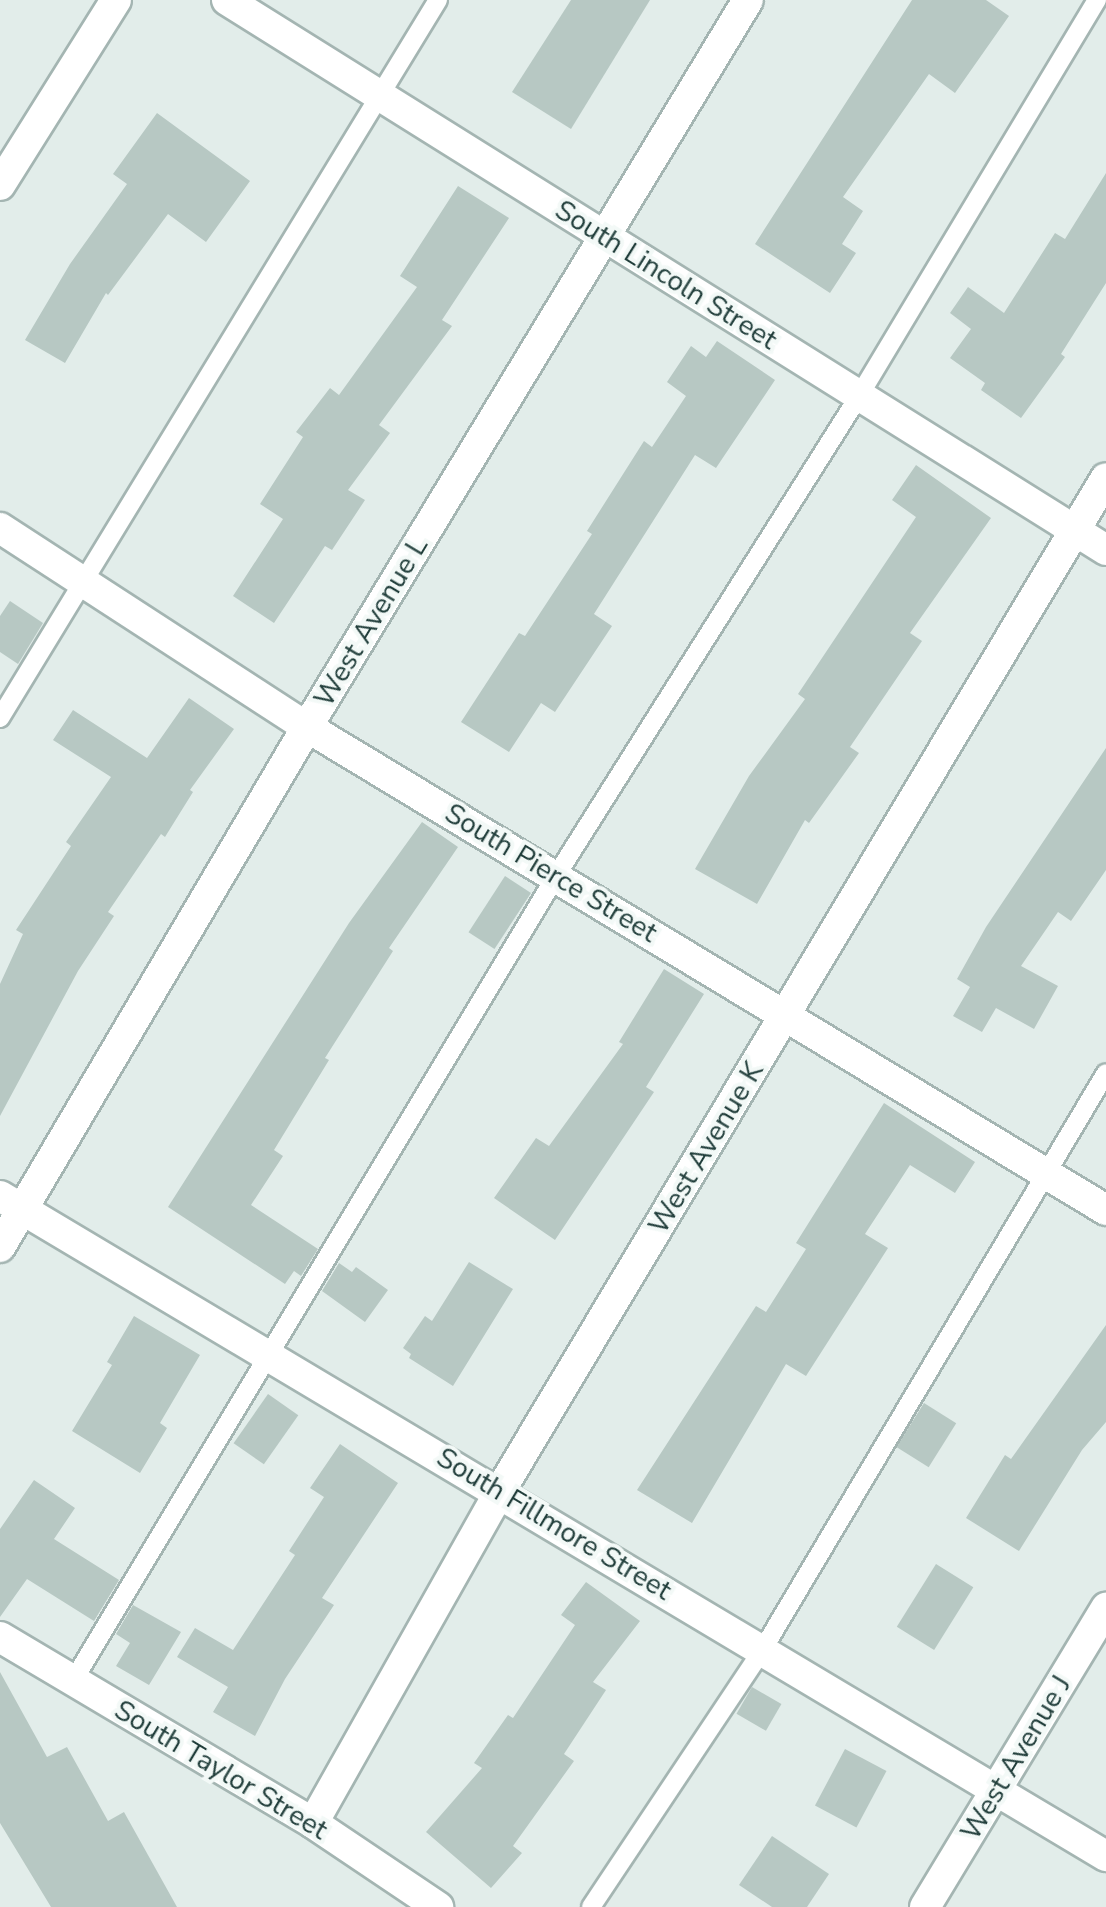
<!DOCTYPE html>
<html>
<head>
<meta charset="utf-8">
<style>
  body { margin:0 }
  #map { position:relative; width:1106px; height:1907px; overflow:hidden; background:#e2edea; font-family:"Nunito Sans",sans-serif }
  div>[style] { position:absolute }
  [style*='--x'] { left:calc(var(--x)*1px); top:calc(var(--y)*1px); width:calc(var(--w)*1px); rotate:calc(var(--a)*1deg) }
  .building>* { inset:0; background:#b7c8c3; transform-origin:0 0 }
  .roads { filter:drop-shadow(2px 0 #a4b5b2) drop-shadow(-2px 0 #a4b5b2) drop-shadow(0 2px #a4b5b2) drop-shadow(0 -2px #a4b5b2) }
  .lane>* { height:18px; margin:-9px; padding:0 9px; transform-origin:9px; border-radius:9px; background:#fff }
  .street>* { height:30px; margin:-15px; padding:0 15px; transform-origin:15px; border-radius:15px; background:#fff }
  span { translate:-50% -50%; white-space:nowrap; text-align:center; line-height:1.15; -webkit-text-stroke:8px #f3f9f7; paint-order:stroke }
  .street-label { font-size:28px; color:#213e3b }
</style>
</head>
<body>
<div id="map">
  <div class="building">
    <div style="clip-path:polygon(571px 0,650px 0,571px 129px,512px 92px)"></div>
    <div style="clip-path:polygon(912px 0,986px 0,1009px 16px,955px 93px,929px 74px,843px 197px,863px 211px,842px 244px,856px 253px,830px 293px,755px 244px)"></div>
    <div style="clip-path:polygon(157px 113px,250px 181px,206px 242px,168px 214px,108px 295px,106px 293px,65px 363px,25px 340px,70px 264px,127px 184px,113px 174px)"></div>
    <div style="clip-path:polygon(1106px 173px,1106px 283px,1061px 354px,1065px 357px,1021px 418px,981px 390px,985px 383px,950px 358px,971px 329px,950px 313px,968px 287px,1004px 313px,1055px 233px,1065px 239px)"></div>
    <div style="clip-path:polygon(458px 186px,509px 218px,442px 320px,452px 326px,379px 425px,390px 433px,348px 490px,365px 500px,332px 550px,325px 546px,274px 623px,233px 596px,283px 519px,260px 504px,303px 437px,296px 432px,330px 388px,339px 395px,417px 287px,400px 276px)"></div>
    <div style="clip-path:polygon(717px 341px,775px 380px,716px 468px,695px 455px,594px 614px,612px 626px,555px 712px,541px 703px,509px 752px,461px 722px,519px 633px,525px 636px,592px 534px,587px 531px,644px 441px,652px 447px,686px 396px,667px 382px,691px 346px,706px 357px)"></div>
    <div style="clip-path:polygon(916px 465px,991px 518px,910px 633px,922px 641px,850px 747px,859px 753px,809px 823px,805px 820px,757px 904px,695px 869px,749px 776px,805px 699px,798px 694px,916px 517px,892px 500px)"></div>
    <div style="clip-path:polygon(10px 601px,43px 623px,18px 664px,0 652px,0 616px)"></div>
    <div style="clip-path:polygon(189px 698px,234px 729px,190px 790px,193px 792px,165px 837px,161px 834px,108px 912px,114px 916px,78px 971px,0 1116px,0 984px,23px 934px,16px 930px,71px 846px,66px 842px,111px 777px,53px 740px,73px 710px,147px 758px)"></div>
    <div style="clip-path:polygon(1106px 748px,1106px 870px,1071px 921px,1058px 912px,1021px 966px,1058px 986px,1034px 1029px,996px 1008px,982px 1032px,953px 1016px,970px 987px,957px 979px,986px 927px)"></div>
    <div style="clip-path:polygon(422px 822px,458px 847px,389px 948px,393px 951px,325px 1058px,329px 1060px,274px 1150px,283px 1156px,251px 1205px,318px 1249px,301px 1276px,294px 1271px,285px 1284px,168px 1207px,349px 923px)"></div>
    <div style="left:505px;top:876px;width:31px;height:67px;rotate:33deg"></div>
    <div style="clip-path:polygon(664px 969px,704px 994px,646px 1087px,654px 1092px,555px 1240px,494px 1198px,536px 1138px,549px 1146px,623px 1044px,619px 1042px)"></div>
    <div style="clip-path:polygon(884px 1103px,975px 1162px,955px 1193px,910px 1165px,865px 1234px,888px 1248px,806px 1376px,786px 1364px,692px 1523px,637px 1490px,756px 1306px,766px 1312px,806px 1249px,796px 1243px)"></div>
    <div style="clip-path:polygon(469px 1262px,513px 1289px,453px 1386px,409px 1358px,411px 1354px,403px 1348px,425px 1316px,432px 1321px)"></div>
    <div style="clip-path:polygon(339px 1263px,352px 1272px,356px 1267px,388px 1290px,365px 1322px,322px 1291px)"></div>
    <div style="clip-path:polygon(134px 1316px,200px 1355px,160px 1423px,167px 1428px,140px 1473px,72px 1431px,112px 1365px,107px 1362px)"></div>
    <div style="clip-path:polygon(1106px 1325px,1106px 1422px,1082px 1450px,1019px 1551px,966px 1518px,1005px 1455px,1011px 1459px)"></div>
    <div style="left:268px;top:1394px;width:37px;height:60px;rotate:35deg"></div>
    <div style="left:924px;top:1403px;width:38px;height:52px;rotate:32deg"></div>
    <div style="clip-path:polygon(340px 1444px,398px 1483px,322px 1598px,334px 1605px,285px 1679px,255px 1736px,213px 1712px,228px 1687px,177px 1657px,195px 1628px,233px 1650px,295px 1555px,289px 1551px,324px 1497px,310px 1488px)"></div>
    <div style="clip-path:polygon(34px 1480px,75px 1508px,54px 1539px,119px 1580px,94px 1621px,27px 1579px,0 1617px,0 1529px)"></div>
    <div style="left:936px;top:1564px;width:44px;height:74px;rotate:32deg"></div>
    <div style="clip-path:polygon(586px 1582px,640px 1621px,593px 1682px,606px 1690px,564px 1754px,574px 1761px,513px 1846px,522px 1853px,491px 1888px,426px 1832px,482px 1768px,474px 1763px,508px 1715px,513px 1718px,575px 1625px,561px 1615px)"></div>
    <div style="clip-path:polygon(133px 1605px,181px 1632px,149px 1685px,116px 1666px,130px 1643px,116px 1634px)"></div>
    <div style="clip-path:polygon(0 1672px,47px 1757px,67px 1747px,108px 1821px,124px 1812px,177px 1907px,51px 1907px,0 1823px)"></div>
    <div style="left:752px;top:1687px;width:34px;height:31px;rotate:30deg"></div>
    <div style="left:845px;top:1749px;width:47px;height:64px;rotate:28deg"></div>
    <div style="clip-path:polygon(772px 1836px,829px 1874px,807px 1907px,772px 1907px,739px 1885px)"></div>
  </div>
  <div class="roads">
    <div class="lane">
      <div style="--x:0;--y:718;--w:841;--a:-58.62"></div>
      <div style="--x:73;--y:1681;--w:939;--a:-59.04"></div>
      <div style="--x:556;--y:876;--w:568;--a:-57.74"></div>
      <div style="--x:859;--y:396;--w:462;--a:-59"></div>
      <div style="--x:591;--y:1907;--w:310;--a:-56.3"></div>
      <div style="--x:763;--y:1649;--w:670;--a:-59.23"></div>
    </div>
    <div class="street">
      <div style="--x:227;--y:0;--w:1037;--a:32.03"></div>
      <div style="--x:0;--y:185;--w:218;--a:-57.9"></div>
      <div style="--x:0;--y:528;--w:366;--a:33"></div>
      <div style="--x:307;--y:727;--w:934;--a:31.15"></div>
      <div style="--x:0;--y:1196;--w:1288;--a:30.83"></div>
      <div style="--x:0;--y:1247;--w:604;--a:-59.44"></div>
      <div style="--x:307;--y:727;--w:850;--a:-58.76"></div>
      <div style="--x:0;--y:1637;--w:364;--a:30.7"></div>
      <div style="--x:313;--y:1823;--w:151;--a:33.9"></div>
      <div style="--x:313;--y:1823;--w:381;--a:-60.6"></div>
      <div style="--x:500;--y:1491;--w:1180;--a:-59.11"></div>
      <div style="--x:925;--y:1907;--w:350;--a:-58.8"></div>
    </div>
  </div>
  <div class="street-label">
    <span style="left:666px;top:275px;rotate:32deg">South Lincoln Street</span>
    <span style="left:371px;top:622px;rotate:-59deg">West Avenue L</span>
    <span style="left:551px;top:873px;rotate:31deg">South Pierce Street</span>
    <span style="left:706px;top:1148px;rotate:-59deg">West Avenue K</span>
    <span style="left:554px;top:1524px;rotate:31deg">South Fillmore Street</span>
    <span style="left:1016px;top:1758px;rotate:-59deg">West Avenue J</span>
    <span style="left:221px;top:1770px;rotate:31deg">South Taylor Street</span>
  </div>
</div>
</body>
</html>
